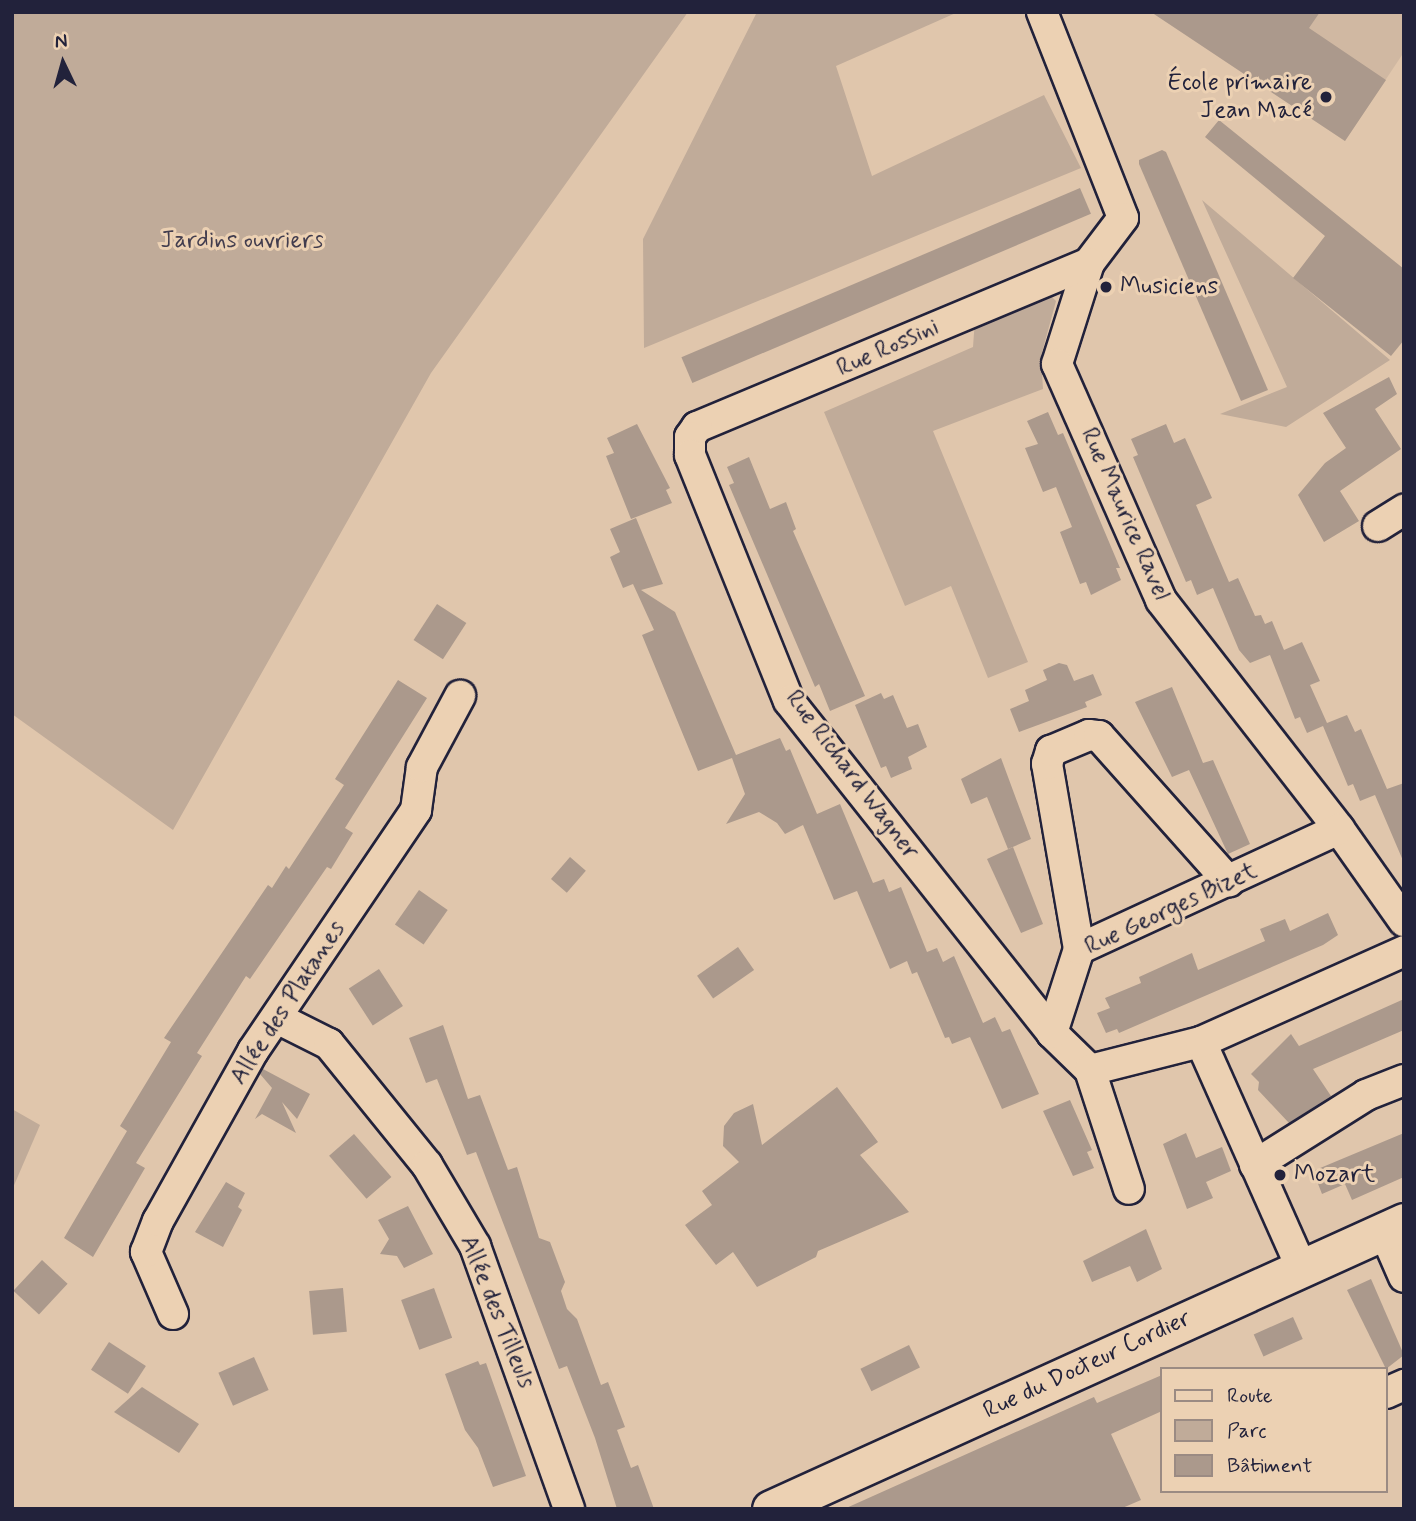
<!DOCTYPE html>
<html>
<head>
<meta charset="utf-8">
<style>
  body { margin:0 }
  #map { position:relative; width:1416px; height:1521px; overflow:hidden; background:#e0c6ac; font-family:Mynerve,sans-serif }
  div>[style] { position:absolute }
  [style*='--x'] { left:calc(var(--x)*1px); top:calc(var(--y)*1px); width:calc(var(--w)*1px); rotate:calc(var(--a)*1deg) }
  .built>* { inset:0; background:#d0b8a2 }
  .green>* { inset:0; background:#c0ab99 }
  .building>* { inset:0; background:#ab998c; transform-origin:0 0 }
  .roads { filter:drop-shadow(2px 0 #22223b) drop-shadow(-2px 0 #22223b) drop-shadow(0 2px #22223b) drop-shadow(0 -2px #22223b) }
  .minor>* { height:30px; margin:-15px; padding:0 15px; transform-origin:15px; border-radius:15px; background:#ecd1b3 }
  .tertiary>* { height:37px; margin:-18.5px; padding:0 18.5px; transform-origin:18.5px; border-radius:18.5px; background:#ecd1b3 }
  .dots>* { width:19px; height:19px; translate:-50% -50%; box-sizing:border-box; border:4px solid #ecd1b3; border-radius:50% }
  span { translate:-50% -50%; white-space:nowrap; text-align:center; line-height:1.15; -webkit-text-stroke:6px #ecd1b3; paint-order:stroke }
  .poi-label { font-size:24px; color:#22223b }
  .right { translate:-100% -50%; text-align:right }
  .left { translate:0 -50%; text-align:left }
  .park-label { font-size:24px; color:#423d4e }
  .street-label { font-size:24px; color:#22223b }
  .frame { position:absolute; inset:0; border:14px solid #22223b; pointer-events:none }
  .legend { position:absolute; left:1160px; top:1367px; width:228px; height:126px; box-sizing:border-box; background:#ecd1b3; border:2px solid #9b8b83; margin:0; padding:9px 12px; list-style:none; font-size:21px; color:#22223b }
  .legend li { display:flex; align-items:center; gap:14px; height:35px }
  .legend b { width:35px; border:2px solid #9b8b83 }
  .north { position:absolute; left:28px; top:28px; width:70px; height:70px; -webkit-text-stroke:5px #ecd1b3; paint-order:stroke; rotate:355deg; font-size:19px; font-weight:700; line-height:28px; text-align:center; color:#22223b }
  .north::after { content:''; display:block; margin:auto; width:24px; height:32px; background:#22223b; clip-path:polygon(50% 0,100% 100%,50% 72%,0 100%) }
</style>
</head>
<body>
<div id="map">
  <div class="built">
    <div style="clip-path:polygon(1151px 12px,1404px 12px,1404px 52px,1345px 141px)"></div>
  </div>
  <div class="green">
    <div style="clip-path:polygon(12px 12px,688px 12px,431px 373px,173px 830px,12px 714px)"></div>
    <div style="clip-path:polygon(757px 12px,958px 12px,836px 66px,872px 176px,1044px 95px,1081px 168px,644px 348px,643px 239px)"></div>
    <div style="clip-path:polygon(1202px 200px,1390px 360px,1286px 427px,1220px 414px,1287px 387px)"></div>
    <div style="clip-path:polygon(1046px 291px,1056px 301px,1041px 356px,1043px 389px,933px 431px,1028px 662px,988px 678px,951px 586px,905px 606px,824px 412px,973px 347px,975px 319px)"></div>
    <div style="clip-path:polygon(12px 1109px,40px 1125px,12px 1190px)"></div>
  </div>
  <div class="building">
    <div style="clip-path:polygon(1151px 12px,1320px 12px,1309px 28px,1386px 80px,1345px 141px)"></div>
    <div style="clip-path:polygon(1219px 120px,1404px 269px,1404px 340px,1391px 356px,1293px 278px,1325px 236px,1205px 137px)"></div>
    <div style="clip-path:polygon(1162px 150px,1166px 152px,1268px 390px,1241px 401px,1139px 164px,1139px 160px)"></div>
    <div style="left:1080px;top:188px;width:28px;height:433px;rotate:67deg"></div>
    <div style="clip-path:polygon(1389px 377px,1397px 394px,1375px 409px,1401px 449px,1340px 491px,1359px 521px,1324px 542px,1298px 495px,1325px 463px,1346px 448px,1323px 413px)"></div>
    <div style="clip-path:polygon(1048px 412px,1058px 435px,1063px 433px,1120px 568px,1116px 568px,1121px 580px,1091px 595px,1086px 582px,1080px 584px,1060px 532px,1072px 527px,1056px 487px,1043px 492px,1025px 448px,1038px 444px,1027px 421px)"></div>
    <div style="clip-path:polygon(637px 424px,670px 488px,666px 490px,672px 503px,631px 519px,606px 456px,614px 453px,607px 438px)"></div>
    <div style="clip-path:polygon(1166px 424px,1174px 443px,1185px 438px,1212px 498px,1196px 505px,1229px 582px,1238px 578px,1255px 616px,1261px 615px,1265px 624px,1272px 621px,1284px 650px,1302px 642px,1320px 681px,1310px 685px,1327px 723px,1347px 715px,1355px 732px,1361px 729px,1387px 789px,1404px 783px,1404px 863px,1375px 795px,1360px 801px,1353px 784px,1348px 786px,1323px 726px,1307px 733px,1300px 717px,1295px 719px,1270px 655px,1250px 663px,1239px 650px,1213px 588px,1197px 595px,1191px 580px,1186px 582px,1133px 457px,1138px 455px,1131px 439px)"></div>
    <div style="clip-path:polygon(749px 457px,770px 509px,786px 502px,796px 529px,793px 531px,865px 696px,830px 711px,819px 684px,815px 687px,729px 485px,734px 483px,727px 467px)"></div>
    <div style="clip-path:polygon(636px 518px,663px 584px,641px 590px,675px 612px,736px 755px,780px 738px,786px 751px,790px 749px,817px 814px,840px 804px,873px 883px,884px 879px,889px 892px,901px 887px,927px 952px,937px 948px,943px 962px,954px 956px,983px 1023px,995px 1017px,1002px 1032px,1010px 1029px,1039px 1094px,1002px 1109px,970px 1037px,952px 1044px,949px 1037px,945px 1038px,917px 972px,912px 974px,907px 961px,890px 969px,857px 891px,834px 900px,803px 825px,785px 834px,777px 823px,759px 812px,726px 824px,745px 794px,732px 758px,698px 771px,642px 635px,654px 630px,633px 584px,623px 588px,610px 557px,620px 552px,610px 529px)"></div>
    <div style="left:437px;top:604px;width:35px;height:43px;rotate:33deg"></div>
    <div style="clip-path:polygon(1059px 663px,1067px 665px,1074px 681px,1093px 674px,1102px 695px,1085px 702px,1087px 707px,1019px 732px,1010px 709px,1029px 701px,1025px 690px,1047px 680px,1043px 670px)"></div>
    <div style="clip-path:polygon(398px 680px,427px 698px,345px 828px,353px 833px,331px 869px,327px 867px,250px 979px,246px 976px,197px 1053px,202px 1056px,136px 1163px,145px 1168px,93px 1257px,64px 1238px,127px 1131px,120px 1126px,171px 1042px,164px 1038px,268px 885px,272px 888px,286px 866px,289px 869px,344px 785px,335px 779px)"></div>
    <div style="clip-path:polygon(1172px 687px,1203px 763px,1213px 760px,1250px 844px,1228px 854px,1189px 770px,1172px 777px,1135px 702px)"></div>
    <div style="clip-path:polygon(881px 693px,884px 699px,893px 695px,907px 728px,918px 724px,927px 747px,908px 757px,912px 769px,891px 778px,886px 766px,881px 768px,855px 705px)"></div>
    <div style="clip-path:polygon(1001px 758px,1031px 839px,1008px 849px,987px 797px,971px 804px,961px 779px)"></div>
    <div style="clip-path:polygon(1013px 847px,1043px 924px,1021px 933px,987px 859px)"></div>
    <div style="left:570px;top:857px;width:21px;height:29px;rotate:41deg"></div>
    <div style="left:419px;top:890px;width:35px;height:42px;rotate:35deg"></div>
    <div style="clip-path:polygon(1328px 913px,1338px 935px,1323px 945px,1119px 1033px,1117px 1029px,1106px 1033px,1097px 1013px,1110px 1008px,1105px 998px,1141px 983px,1139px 977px,1192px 953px,1198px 970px,1265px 941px,1260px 929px,1285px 919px,1290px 931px)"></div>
    <div style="left:738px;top:947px;width:28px;height:50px;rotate:55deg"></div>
    <div style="left:379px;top:969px;width:44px;height:36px;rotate:57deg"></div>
    <div style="clip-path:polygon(1404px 999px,1404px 1030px,1313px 1069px,1331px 1096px,1289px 1123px,1258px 1090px,1259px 1082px,1251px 1074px,1291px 1034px,1299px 1046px)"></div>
    <div style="clip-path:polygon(443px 1025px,468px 1099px,480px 1095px,508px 1170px,517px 1167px,539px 1238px,550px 1242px,565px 1282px,561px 1291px,567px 1309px,577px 1319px,601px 1385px,608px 1382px,625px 1427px,617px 1430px,631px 1468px,638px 1465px,654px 1509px,617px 1509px,595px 1438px,567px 1366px,559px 1369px,476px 1152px,467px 1155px,437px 1079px,426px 1083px,409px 1038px)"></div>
    <div style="clip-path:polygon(263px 1069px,310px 1094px,297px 1119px,282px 1102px,296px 1133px,262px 1114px,255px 1119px,272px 1088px,260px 1074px)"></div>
    <div style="clip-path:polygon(837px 1087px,878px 1142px,860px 1155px,909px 1212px,818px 1251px,816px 1257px,757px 1287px,733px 1252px,716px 1265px,685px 1225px,712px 1205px,702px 1191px,739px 1162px,723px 1146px,724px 1126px,734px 1113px,753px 1104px,762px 1145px)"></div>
    <div style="clip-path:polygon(1070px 1100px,1092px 1150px,1087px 1152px,1094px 1168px,1073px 1176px,1043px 1111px)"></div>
    <div style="clip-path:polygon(1186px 1133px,1196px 1158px,1222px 1147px,1231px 1171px,1206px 1182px,1213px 1198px,1187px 1209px,1163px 1144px)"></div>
    <div style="clip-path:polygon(1404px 1133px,1404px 1177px,1352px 1200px,1345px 1184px,1322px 1194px,1313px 1171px)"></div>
    <div style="left:354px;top:1134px;width:57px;height:33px;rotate:49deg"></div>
    <div style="clip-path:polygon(226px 1182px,245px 1193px,238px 1207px,242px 1210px,223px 1247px,195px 1232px)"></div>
    <div style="clip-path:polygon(408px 1206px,433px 1254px,404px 1268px,397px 1256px,380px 1254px,389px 1239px,378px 1220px)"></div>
    <div style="clip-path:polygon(1146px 1229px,1162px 1269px,1137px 1282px,1130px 1266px,1092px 1282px,1083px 1261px)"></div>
    <div style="left:42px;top:1260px;width:35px;height:42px;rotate:43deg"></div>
    <div style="clip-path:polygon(1371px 1279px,1404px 1355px,1386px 1369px,1347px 1290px)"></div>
    <div style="left:343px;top:1288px;width:44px;height:34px;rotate:85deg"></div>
    <div style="left:434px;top:1288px;width:53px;height:35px;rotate:70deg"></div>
    <div style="left:1293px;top:1317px;width:24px;height:43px;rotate:66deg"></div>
    <div style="left:109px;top:1342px;width:44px;height:33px;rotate:33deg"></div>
    <div style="left:909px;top:1345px;width:25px;height:54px;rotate:64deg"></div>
    <div style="left:254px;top:1357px;width:36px;height:39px;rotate:66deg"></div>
    <div style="clip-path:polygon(478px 1361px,480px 1365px,486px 1363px,526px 1476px,493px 1487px,478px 1448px,465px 1430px,445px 1374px)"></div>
    <div style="clip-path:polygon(1162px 1375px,1162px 1411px,1111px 1434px,1141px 1500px,1120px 1509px,844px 1509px,1094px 1397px,1097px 1403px)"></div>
    <div style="clip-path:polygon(142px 1387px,199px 1424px,179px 1453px,114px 1412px)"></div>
  </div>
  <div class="roads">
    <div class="minor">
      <div style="--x:1042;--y:12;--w:221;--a:68.5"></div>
      <div style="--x:1123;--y:218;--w:56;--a:127.1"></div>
      <div style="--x:1089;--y:263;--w:106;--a:107.6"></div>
      <div style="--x:1057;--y:364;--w:258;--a:66.2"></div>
      <div style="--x:1161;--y:600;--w:290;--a:52.1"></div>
      <div style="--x:1339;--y:829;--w:113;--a:54.8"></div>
      <div style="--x:1089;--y:263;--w:425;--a:157.3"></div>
      <div style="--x:697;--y:427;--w:12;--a:125"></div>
      <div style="--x:690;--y:437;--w:18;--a:90"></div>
      <div style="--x:690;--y:455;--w:265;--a:68.1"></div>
      <div style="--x:789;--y:701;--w:424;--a:51.6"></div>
      <div style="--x:1052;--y:1033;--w:53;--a:44.2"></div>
      <div style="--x:1378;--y:526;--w:31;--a:-32"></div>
      <div style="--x:1079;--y:949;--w:188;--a:-99.8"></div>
      <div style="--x:1047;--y:764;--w:14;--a:-73"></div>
      <div style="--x:1051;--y:751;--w:41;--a:-22.8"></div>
      <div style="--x:1089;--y:735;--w:10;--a:6"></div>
      <div style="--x:1099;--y:736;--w:195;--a:48.3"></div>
      <div style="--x:277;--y:1018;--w:58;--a:26.6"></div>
      <div style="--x:329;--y:1044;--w:156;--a:51"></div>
      <div style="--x:427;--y:1165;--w:94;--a:59.3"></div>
      <div style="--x:475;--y:1246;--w:279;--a:70.3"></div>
      <div style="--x:1052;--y:1033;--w:88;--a:-72.2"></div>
      <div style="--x:1079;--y:949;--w:286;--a:-24.8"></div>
      <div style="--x:1201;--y:1042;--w:246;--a:66"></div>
      <div style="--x:1090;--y:1070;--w:114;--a:-14.2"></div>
      <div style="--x:1201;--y:1042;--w:222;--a:-24.1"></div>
      <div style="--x:1090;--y:1070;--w:125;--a:71.9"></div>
      <div style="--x:1255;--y:1165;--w:131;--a:-32.2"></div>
      <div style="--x:1366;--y:1095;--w:41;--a:-21.5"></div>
      <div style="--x:1384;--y:1231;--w:50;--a:66.5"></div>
      <div style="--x:173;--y:1314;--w:68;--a:-113.5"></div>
      <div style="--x:146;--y:1252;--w:33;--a:-69"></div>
      <div style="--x:158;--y:1221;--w:195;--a:-60.8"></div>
      <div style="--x:253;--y:1051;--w:291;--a:-55.9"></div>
      <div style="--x:416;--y:810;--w:43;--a:-82.1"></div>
      <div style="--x:422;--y:767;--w:81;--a:-61.8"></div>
      <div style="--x:1386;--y:1393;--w:20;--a:-24"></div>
    </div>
    <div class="tertiary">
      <div style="--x:771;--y:1509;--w:695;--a:-24.39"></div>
    </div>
  </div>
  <div class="dots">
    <div style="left:1326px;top:97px;background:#22223b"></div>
    <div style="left:1106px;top:287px;background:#22223b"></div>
    <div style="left:1280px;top:1175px;background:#22223b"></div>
  </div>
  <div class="poi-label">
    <span class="right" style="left:1312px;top:97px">École primaire<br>Jean Macé</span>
    <span class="left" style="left:1120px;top:287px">Musiciens</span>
    <span class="left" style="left:1294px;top:1175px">Mozart</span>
  </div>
  <div class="park-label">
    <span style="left:242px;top:241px">Jardins ouvriers</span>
  </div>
  <div class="street-label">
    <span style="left:888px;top:348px;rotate:-24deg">Rue Rossini</span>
    <span style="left:1125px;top:514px;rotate:66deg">Rue Maurice Ravel</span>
    <span style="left:852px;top:775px;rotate:53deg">Rue Richard Wagner</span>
    <span style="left:1171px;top:909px;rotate:-25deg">Rue Georges Bizet</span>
    <span style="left:288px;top:1003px;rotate:-57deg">Allée des Platanes</span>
    <span style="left:497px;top:1312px;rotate:68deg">Allée des Tilleuls</span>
    <span style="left:1087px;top:1365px;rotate:-25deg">Rue du Docteur Cordier</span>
  </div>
  <div class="frame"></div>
  <ul class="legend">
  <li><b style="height:9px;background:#ecd1b3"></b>Route</li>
  <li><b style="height:19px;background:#c0ab99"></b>Parc</li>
  <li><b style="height:19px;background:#ab998c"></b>Bâtiment</li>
  </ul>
  <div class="north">N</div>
</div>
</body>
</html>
